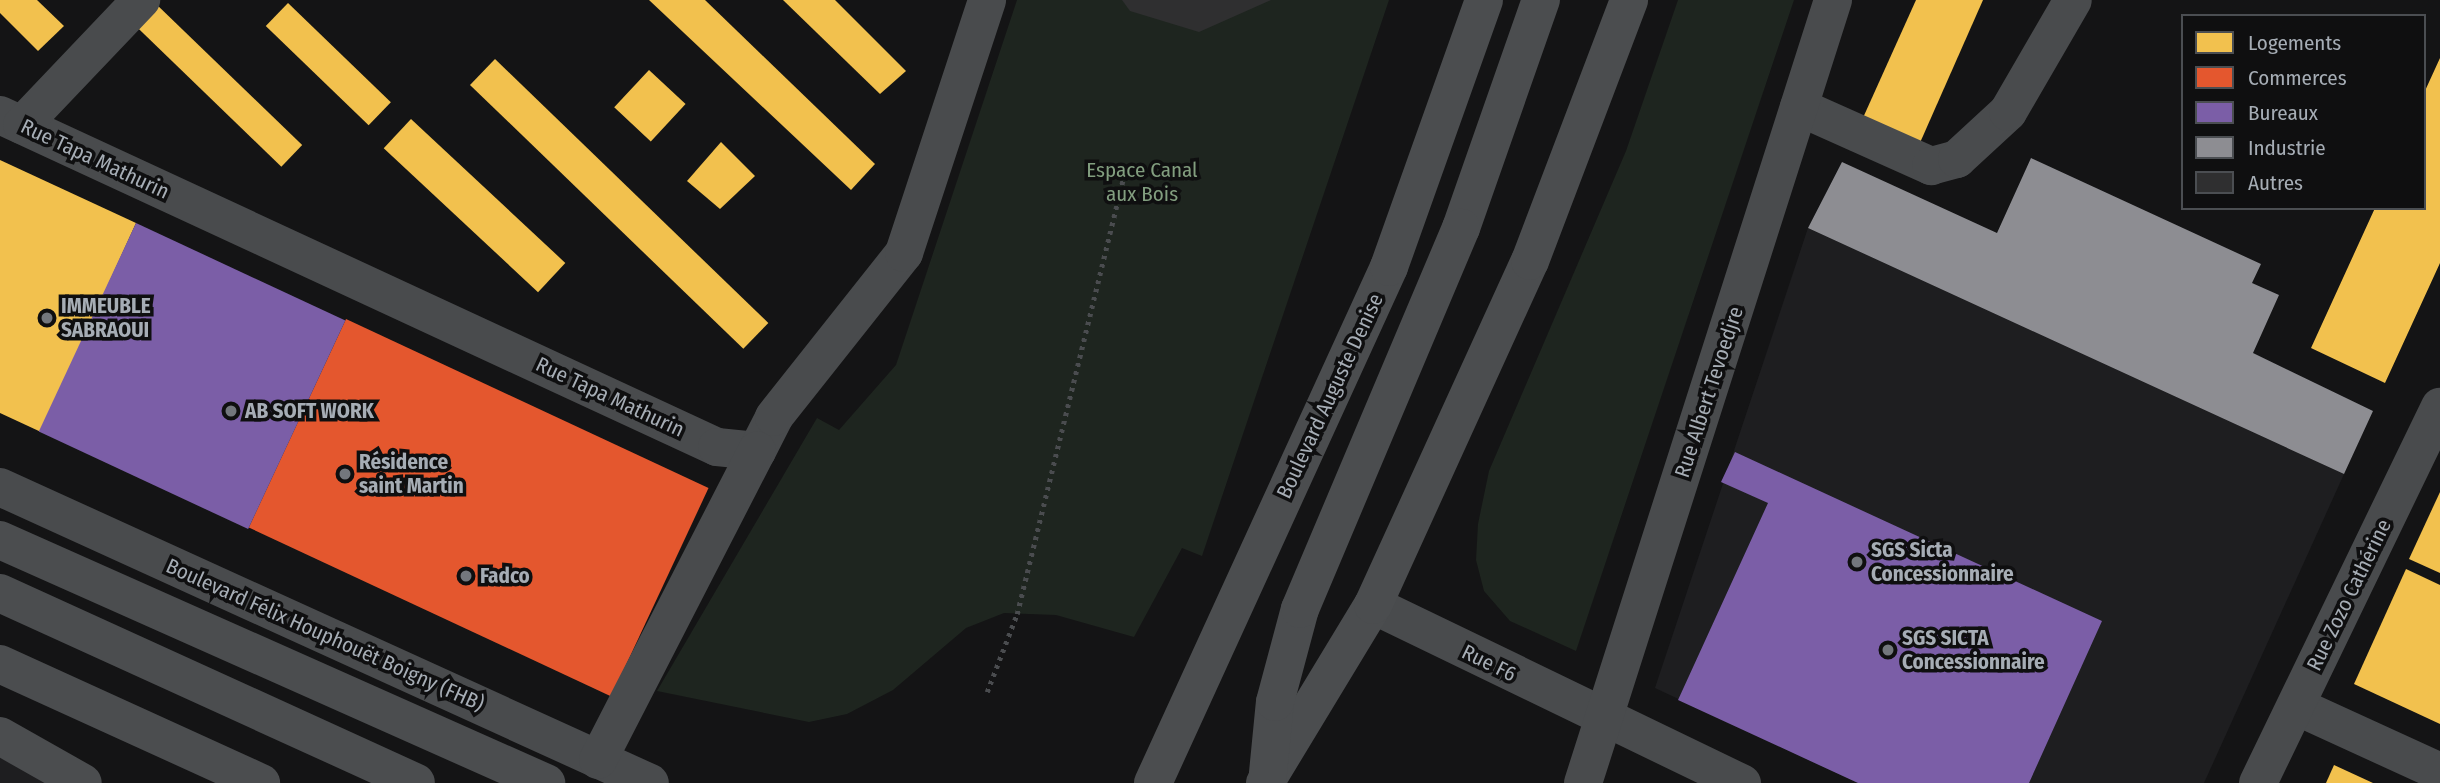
<!DOCTYPE html>
<html>
<head>
<meta charset="utf-8">
<style>
  body { margin:0 }
  #map { position:relative; width:2440px; height:783px; overflow:hidden; background:#141415; font-family:"Fira Sans Condensed",sans-serif }
  div>[style] { position:absolute }
  [style*='--x'] { left:calc(var(--x)*1px); top:calc(var(--y)*1px); width:calc(var(--w)*1px); rotate:calc(var(--a)*1deg) }
  .built>* { inset:0; background:#1e1e20 }
  .green>* { inset:0; background:#1e251f }
  .homes>* { inset:0; background:#f2c14e; transform-origin:0 0 }
  .shops>* { inset:0; background:#e4572e; transform-origin:0 0 }
  .offices>* { inset:0; background:#7b5ea7; transform-origin:0 0 }
  .industry>* { inset:0; background:#8d8d92 }
  .building>* { inset:0; background:#2f2f30 }
  .path>* { height:4.5px; margin-top:-2.25px; transform-origin:0; background:repeating-linear-gradient(90deg,#4a4c4f 0 3.5px,transparent 0 8.5px) }
  .minor>* { height:38px; margin:-19px; padding:0 19px; transform-origin:19px; border-radius:19px; background:#494b4d }
  .major>* { height:38px; margin:-19px; padding:0 19px; transform-origin:19px; border-radius:19px; background:#4b4d4f }
  .highway>* { height:38px; margin:-19px; padding:0 19px; transform-origin:19px; border-radius:19px; background:#4b4d4f }
  .highway-bridge>* { height:38px; margin:-19px; padding:0 19px; transform-origin:19px; border-radius:19px; background:#4b4d4f }
  .dots>* { width:19px; height:19px; translate:-50% -50%; box-sizing:border-box; border:4px solid #0f0f10; border-radius:50% }
  span { translate:-50% -50%; white-space:nowrap; text-align:center; line-height:1.15; -webkit-text-stroke:7px #0f0f10; paint-order:stroke }
  .street-label { font-size:21px; color:#a6adb5 }
  .park-label { font-size:21px; color:#829e7f }
  .poi-label { font-size:21px; color:#a6adb5; font-weight:700 }
  .left { translate:0 -50%; text-align:left }
  .legend { position:absolute; left:2181px; top:14px; width:245px; height:196px; box-sizing:border-box; background:#0f0f10; border:2px solid #4b4e52; margin:0; padding:9px 12px; list-style:none; font-size:21px; color:#a6adb5 }
  .legend li { display:flex; align-items:center; gap:14px; height:35px }
  .legend b { width:35px; border:2px solid #4b4e52 }
</style>
</head>
<body>
<div id="map">
  <div class="built">
    <div style="clip-path:polygon(1808px 228px,2344px 474px,2204px 783px,1858px 783px,1655px 688px)"></div>
    <div style="clip-path:polygon(0 750px,71px 783px,0 783px)"></div>
  </div>
  <div class="green">
    <div style="clip-path:polygon(1017px 0,1389px 0,1202px 556px,1182px 548px,1134px 637px,1056px 615px,1004px 613px,966px 628px,893px 690px,847px 714px,809px 722px,657px 691px,817px 418px,839px 430px,896px 365px)"></div>
    <div style="clip-path:polygon(1678px 0,1794px 0,1576px 651px,1510px 621px,1484px 591px,1476px 560px,1478px 524px,1489px 471px,1626px 151px)"></div>
  </div>
  <div class="homes">
    <div style="clip-path:polygon(0 0,37px 0,64px 26px,38px 51px,0 13px)"></div>
    <div style="clip-path:polygon(649px 0,705px 0,875px 164px,851px 190px)"></div>
    <div style="clip-path:polygon(783px 0,835px 0,906px 71px,880px 94px)"></div>
    <div style="clip-path:polygon(1916px 0,1983px 0,1919px 145px,1862px 120px)"></div>
    <div style="left:154px;top:2px;width:206px;height:30px;rotate:44deg"></div>
    <div style="left:288px;top:3px;width:143px;height:32px;rotate:44deg"></div>
    <div style="clip-path:polygon(2440px 58px,2440px 263px,2385px 383px,2311px 348px,2375px 208px,2424px 208px,2424px 93px)"></div>
    <div style="left:495px;top:59px;width:380px;height:36px;rotate:44deg"></div>
    <div style="left:649px;top:70px;width:50px;height:51px;rotate:43deg"></div>
    <div style="left:411px;top:119px;width:211px;height:40px;rotate:43deg"></div>
    <div style="clip-path:polygon(721px 142px,755px 176px,720px 209px,687px 181px)"></div>
    <div style="clip-path:polygon(0 160px,136px 223px,41px 432px,0 413px)"></div>
    <div style="clip-path:polygon(2440px 492px,2440px 573px,2409px 559px)"></div>
    <div style="clip-path:polygon(2406px 569px,2440px 585px,2440px 724px,2354px 684px)"></div>
    <div style="clip-path:polygon(2334px 765px,2373px 783px,2326px 783px)"></div>
  </div>
  <div class="shops">
    <div style="left:346px;top:319px;width:400px;height:230px;rotate:25deg"></div>
  </div>
  <div class="offices">
    <div style="left:136px;top:223px;width:231px;height:230px;rotate:25deg"></div>
    <div style="clip-path:polygon(1735px 452px,2102px 621px,2029px 783px,1858px 783px,1678px 700px,1768px 503px,1721px 482px)"></div>
  </div>
  <div class="industry">
    <div style="clip-path:polygon(2031px 158px,2261px 264px,2252px 283px,2279px 295px,2253px 353px,2373px 411px,2344px 474px,1808px 228px,1842px 162px,1997px 233px)"></div>
  </div>
  <div class="building">
    <div style="clip-path:polygon(1122px 0,1271px 0,1199px 32px,1130px 11px)"></div>
  </div>
  <div class="path">
    <div style="--x:987;--y:692;--w:84;--a:-69"></div>
    <div style="--x:1017;--y:614;--w:464;--a:-76.3"></div>
  </div>
  <div class="minor">
    <div style="--x:1799;--y:107;--w:145;--a:24.1"></div>
    <div style="--x:1931;--y:166;--w:27;--a:-15"></div>
    <div style="--x:1957;--y:159;--w:69;--a:-42.7"></div>
    <div style="--x:2008;--y:112;--w:129;--a:-59.9"></div>
    <div style="--x:0;--y:115;--w:790;--a:24.85"></div>
    <div style="--x:717;--y:447;--w:40;--a:5.7"></div>
    <div style="--x:757;--y:451;--w:38;--a:-63"></div>
    <div style="--x:774;--y:417;--w:209;--a:-51.6"></div>
    <div style="--x:904;--y:253;--w:266;--a:-71.8"></div>
    <div style="--x:22;--y:125;--w:173;--a:-46.4"></div>
    <div style="--x:0;--y:487;--w:714;--a:24.48"></div>
    <div style="--x:1373;--y:605;--w:410;--a:25.8"></div>
    <div style="--x:2296;--y:706;--w:158;--a:24.6"></div>
    <div style="--x:598;--y:760;--w:348;--a:-62.8"></div>
    <div style="--x:1583;--y:783;--w:822;--a:-72.29"></div>
    <div style="--x:2258;--y:783;--w:418;--a:-64.2"></div>
  </div>
  <div class="major">
    <div style="--x:0;--y:540;--w:598;--a:23.99"></div>
    <div style="--x:0;--y:593;--w:457;--a:24.5"></div>
    <div style="--x:0;--y:664;--w:287;--a:24.5"></div>
    <div style="--x:0;--y:736;--w:95;--a:29.5"></div>
  </div>
  <div class="highway">
    <div style="--x:1461;--y:228;--w:242;--a:-70.7"></div>
    <div style="--x:1153;--y:783;--w:567;--a:-65.42"></div>
    <div style="--x:1389;--y:267;--w:283;--a:-70.4"></div>
    <div style="--x:1265;--y:783;--w:208;--a:-58.8"></div>
    <div style="--x:1373;--y:605;--w:378;--a:-65.5"></div>
    <div style="--x:1530;--y:261;--w:279;--a:-69.2"></div>
  </div>
  <div class="highway-bridge">
    <div style="--x:1267;--y:783;--w:81;--a:-84.4"></div>
    <div style="--x:1275;--y:702;--w:96;--a:-75"></div>
    <div style="--x:1300;--y:609;--w:414;--a:-67.1"></div>
  </div>
  <div class="dots">
    <div style="left:47px;top:318px;background:#73777d"></div>
    <div style="left:231px;top:411px;background:#73777d"></div>
    <div style="left:345px;top:474px;background:#73777d"></div>
    <div style="left:1857px;top:562px;background:#73777d"></div>
    <div style="left:466px;top:576px;background:#73777d"></div>
    <div style="left:1888px;top:650px;background:#73777d"></div>
  </div>
  <div class="street-label">
    <span style="left:95px;top:159px;rotate:25deg">Rue Tapa Mathurin</span>
    <span style="left:1709px;top:392px;rotate:-72deg">Rue Albert Tevoedjre</span>
    <span style="left:1330px;top:396px;rotate:-65deg">Boulevard Auguste Denise</span>
    <span style="left:610px;top:397px;rotate:25deg">Rue Tapa Mathurin</span>
    <span style="left:2349px;top:595px;rotate:-64deg">Rue Zozo Cathérine</span>
    <span style="left:325px;top:635px;rotate:24deg">Boulevard Félix Houphouët Boigny (FHB)</span>
    <span style="left:1489px;top:663px;rotate:26deg">Rue F6</span>
  </div>
  <div class="park-label">
    <span style="left:1142px;top:182px">Espace Canal<br>aux Bois</span>
  </div>
  <div class="poi-label">
    <span class="left" style="left:61px;top:318px">IMMEUBLE<br>SABRAOUI</span>
    <span class="left" style="left:245px;top:411px">AB SOFT WORK</span>
    <span class="left" style="left:359px;top:474px">Résidence<br>saint Martin</span>
    <span class="left" style="left:1871px;top:562px">SGS Sicta<br>Concessionnaire</span>
    <span class="left" style="left:480px;top:576px">Fadco</span>
    <span class="left" style="left:1902px;top:650px">SGS SICTA<br>Concessionnaire</span>
  </div>
  <ul class="legend">
  <li><b style="height:19px;background:#f2c14e"></b>Logements</li>
  <li><b style="height:19px;background:#e4572e"></b>Commerces</li>
  <li><b style="height:19px;background:#7b5ea7"></b>Bureaux</li>
  <li><b style="height:19px;background:#8d8d92"></b>Industrie</li>
  <li><b style="height:19px;background:#2f2f30"></b>Autres</li>
  </ul>
</div>
</body>
</html>
